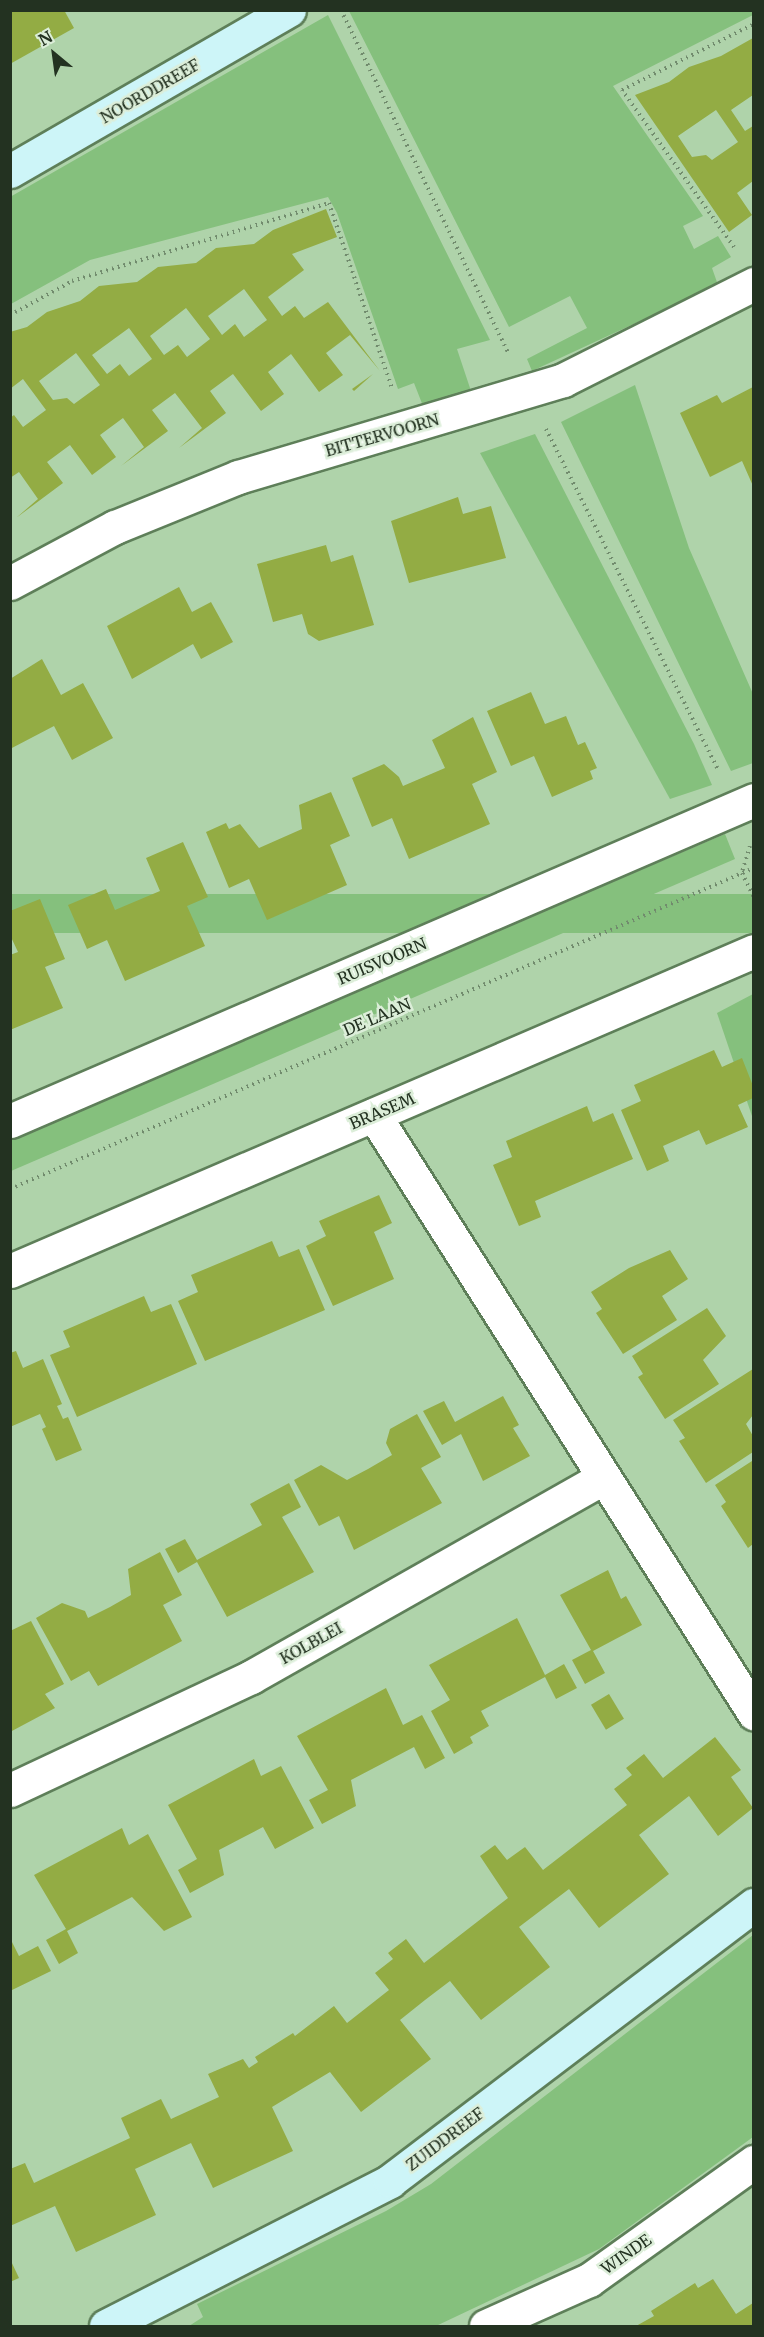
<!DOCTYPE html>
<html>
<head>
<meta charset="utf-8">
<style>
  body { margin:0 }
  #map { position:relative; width:764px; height:2337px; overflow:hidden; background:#afd3aa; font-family:Merriweather,serif }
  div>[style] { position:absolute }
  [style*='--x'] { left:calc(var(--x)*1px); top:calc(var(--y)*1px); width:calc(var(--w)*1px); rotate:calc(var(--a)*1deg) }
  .green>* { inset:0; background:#85c07d; transform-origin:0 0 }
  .building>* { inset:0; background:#93ac44; transform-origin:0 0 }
  .path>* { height:4px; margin-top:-2px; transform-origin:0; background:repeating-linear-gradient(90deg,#718b6d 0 1.5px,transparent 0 6px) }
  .roads { filter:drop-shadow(2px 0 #5e7f59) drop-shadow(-2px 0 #5e7f59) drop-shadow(0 2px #5e7f59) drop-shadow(0 -2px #5e7f59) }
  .street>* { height:33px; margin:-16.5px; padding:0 16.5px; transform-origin:16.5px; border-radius:16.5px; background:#fff }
  .secondary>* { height:33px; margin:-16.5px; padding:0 16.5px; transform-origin:16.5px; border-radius:16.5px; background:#cdf5f8 }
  span { translate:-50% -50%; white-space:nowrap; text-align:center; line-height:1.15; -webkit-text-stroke:5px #dceed9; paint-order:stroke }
  .street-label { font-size:16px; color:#233221 }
  .frame { position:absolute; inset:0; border:12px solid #233221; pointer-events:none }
  .north { position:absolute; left:24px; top:24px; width:60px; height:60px; -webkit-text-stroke:4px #dceed9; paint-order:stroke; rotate:331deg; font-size:16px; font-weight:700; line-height:24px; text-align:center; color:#233221 }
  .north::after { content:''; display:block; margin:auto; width:21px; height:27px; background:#233221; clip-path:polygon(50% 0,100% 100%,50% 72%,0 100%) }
</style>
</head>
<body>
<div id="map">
  <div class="green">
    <div style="clip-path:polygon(349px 11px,753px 11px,753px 15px,613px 86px,703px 216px,683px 226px,694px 249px,718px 236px,731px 257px,712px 268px,718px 285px,532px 371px,527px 359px,587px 328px,570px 296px,509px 327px)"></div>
    <div style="clip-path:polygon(328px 15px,490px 340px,457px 349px,471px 391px,423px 406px,414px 383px,398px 389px,337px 213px,328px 197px,90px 260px,11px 304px,10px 197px)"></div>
    <div style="clip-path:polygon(635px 385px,689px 548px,753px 694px,753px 763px,731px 771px,561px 422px)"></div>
    <div style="clip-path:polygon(535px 434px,694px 744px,712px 785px,670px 799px,480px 453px)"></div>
    <div style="clip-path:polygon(725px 834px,735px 859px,11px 1171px,11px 1137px)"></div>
    <div style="left:753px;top:894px;width:39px;height:808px;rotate:90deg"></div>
    <div style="clip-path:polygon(753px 994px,753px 1119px,717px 1013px)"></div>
    <div style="clip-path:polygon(753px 1935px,753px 2137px,599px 2249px,436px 2326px,189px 2326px,203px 2317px,197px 2304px,386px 2211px,431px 2184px)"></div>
  </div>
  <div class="building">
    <div style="clip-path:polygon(10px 10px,64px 10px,74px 28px,10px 64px)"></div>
    <div style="clip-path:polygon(evenodd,753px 38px,753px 95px,731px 110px,745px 131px,753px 126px,753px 181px,737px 193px,752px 215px,729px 232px,635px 95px,669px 82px,689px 67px,721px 56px,753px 38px,716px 110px,738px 142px,712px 160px,706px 155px,692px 157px,678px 136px,716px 110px)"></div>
    <div style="clip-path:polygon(evenodd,326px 209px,337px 237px,292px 254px,304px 270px,268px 297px,282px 316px,295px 306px,304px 318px,328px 302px,380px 371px,350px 335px,326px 353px,343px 375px,319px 392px,291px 354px,268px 372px,284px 394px,261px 411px,233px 374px,210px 391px,226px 413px,179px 448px,202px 428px,175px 393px,152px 410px,168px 431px,121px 466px,144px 447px,123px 418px,100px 435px,116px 457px,92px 475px,70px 445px,47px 462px,63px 483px,16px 518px,38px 499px,19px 472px,10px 478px,10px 418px,14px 415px,23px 427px,46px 410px,23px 379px,10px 389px,10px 332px,27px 327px,47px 312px,80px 301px,99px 286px,137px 282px,158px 267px,196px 263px,216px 248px,254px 244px,273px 230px,326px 209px,244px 289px,267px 320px,244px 337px,235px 324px,222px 335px,208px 316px,244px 289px,326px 209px,186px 308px,210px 339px,187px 357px,178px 345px,164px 355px,150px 336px,186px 308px,326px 209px,129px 328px,152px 359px,129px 376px,120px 364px,107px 374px,92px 355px,129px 328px,326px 209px,76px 353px,100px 385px,74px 404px,67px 398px,53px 400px,39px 381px,76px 353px)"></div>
    <div style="clip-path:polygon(373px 374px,354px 391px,352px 389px)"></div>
    <div style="clip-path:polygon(753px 387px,753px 486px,742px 461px,710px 477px,680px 413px,717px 395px,722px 403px)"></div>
    <div style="clip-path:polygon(458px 497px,463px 514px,491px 506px,506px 558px,409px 583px,391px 521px)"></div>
    <div style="clip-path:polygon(326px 545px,331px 562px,353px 555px,374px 625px,319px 641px,308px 634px,302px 614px,273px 622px,257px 564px)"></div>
    <div style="clip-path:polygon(179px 587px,192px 612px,211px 602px,233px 642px,201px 659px,193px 644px,132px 679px,107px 626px)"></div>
    <div style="clip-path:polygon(42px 659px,61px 695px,83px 683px,113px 738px,72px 760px,54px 726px,10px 749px,10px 679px)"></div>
    <div style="clip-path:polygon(531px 692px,545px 724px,566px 716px,578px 745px,585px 742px,597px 768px,590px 771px,593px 779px,552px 797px,534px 756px,511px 766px,487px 711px)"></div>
    <div style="clip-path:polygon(473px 717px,497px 772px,472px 784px,490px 824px,409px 859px,392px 818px,372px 827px,352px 778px,384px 764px,399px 777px,403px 786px,445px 768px,432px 740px)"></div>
    <div style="clip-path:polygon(331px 792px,350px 836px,330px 845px,347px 885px,267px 920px,249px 879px,229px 888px,206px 832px,226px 823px,229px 829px,240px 824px,259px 848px,302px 829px,299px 805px)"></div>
    <div style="clip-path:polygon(183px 842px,208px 897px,187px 906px,205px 946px,125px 981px,107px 940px,87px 949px,68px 905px,106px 889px,115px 910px,160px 891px,146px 858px)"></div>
    <div style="clip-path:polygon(40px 899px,65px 959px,45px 967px,63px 1008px,10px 1030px,10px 955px,18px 952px,10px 935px,10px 911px)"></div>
    <div style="clip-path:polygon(714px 1050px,722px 1067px,742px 1058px,753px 1086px,753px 1098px,738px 1105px,748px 1127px,706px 1145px,699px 1130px,663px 1146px,669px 1161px,647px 1171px,621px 1110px,641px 1101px,634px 1085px)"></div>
    <div style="clip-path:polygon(587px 1106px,593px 1122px,613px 1113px,633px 1159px,535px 1201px,541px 1217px,519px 1226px,493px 1165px,512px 1157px,506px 1141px)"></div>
    <div style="clip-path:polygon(379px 1195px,392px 1223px,374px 1232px,394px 1279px,333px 1306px,306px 1246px,326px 1236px,319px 1221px)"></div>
    <div style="clip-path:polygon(272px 1241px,279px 1257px,299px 1249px,325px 1310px,205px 1361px,178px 1301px,198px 1292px,191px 1275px)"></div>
    <div style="clip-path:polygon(670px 1250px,688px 1279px,662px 1296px,677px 1320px,623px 1354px,596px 1313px,602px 1309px,591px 1292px,629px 1268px)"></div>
    <div style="clip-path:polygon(144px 1296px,151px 1312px,171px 1304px,197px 1364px,77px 1417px,50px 1355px,70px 1347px,63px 1331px)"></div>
    <div style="clip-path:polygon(707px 1308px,726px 1336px,703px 1360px,719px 1384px,665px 1419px,638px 1377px,643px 1374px,632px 1356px)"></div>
    <div style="clip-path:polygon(16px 1351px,23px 1368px,43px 1359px,62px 1404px,57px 1406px,63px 1419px,68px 1417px,82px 1450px,56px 1461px,42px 1429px,46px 1427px,40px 1414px,10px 1427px,10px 1353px)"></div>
    <div style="clip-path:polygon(753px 1369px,753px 1415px,746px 1424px,753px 1436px,753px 1452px,706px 1483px,679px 1441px,685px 1438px,673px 1420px)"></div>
    <div style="clip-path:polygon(503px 1396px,519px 1425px,513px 1428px,530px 1456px,483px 1481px,461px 1434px,442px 1445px,423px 1411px,444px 1401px,455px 1422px)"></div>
    <div style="clip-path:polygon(417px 1414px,441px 1457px,421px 1468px,442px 1503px,354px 1550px,339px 1516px,319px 1526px,294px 1480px,321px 1465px,347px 1480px,368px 1469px,392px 1455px,386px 1443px,390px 1429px)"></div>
    <div style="clip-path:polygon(752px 1461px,753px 1544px,748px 1548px,721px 1506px,726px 1502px,715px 1485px)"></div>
    <div style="clip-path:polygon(289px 1483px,301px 1507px,282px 1517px,314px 1572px,227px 1617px,197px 1562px,178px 1573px,165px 1549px,185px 1539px,197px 1560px,262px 1525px,250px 1504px)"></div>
    <div style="clip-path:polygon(160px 1552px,182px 1595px,163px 1605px,182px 1641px,98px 1686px,89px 1671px,71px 1681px,36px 1618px,62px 1603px,85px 1611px,88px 1618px,110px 1607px,131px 1595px,128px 1569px)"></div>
    <div style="clip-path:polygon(608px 1570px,621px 1599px,626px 1596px,642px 1625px,593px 1651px,605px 1673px,585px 1684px,572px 1660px,591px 1650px,560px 1595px)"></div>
    <div style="clip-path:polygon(517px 1618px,545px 1675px,564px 1664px,577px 1688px,556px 1699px,545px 1677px,481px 1711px,489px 1726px,470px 1737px,473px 1743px,454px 1754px,431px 1711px,450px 1700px,429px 1665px)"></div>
    <div style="clip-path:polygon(31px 1621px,64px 1684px,45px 1694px,55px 1708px,10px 1732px,10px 1631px)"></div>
    <div style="clip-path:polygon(386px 1688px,403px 1725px,422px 1715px,445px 1758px,425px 1769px,414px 1747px,351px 1780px,356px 1806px,322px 1824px,309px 1800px,328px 1790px,297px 1736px)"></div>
    <div style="left:609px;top:1694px;width:29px;height:21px;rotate:59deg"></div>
    <div style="clip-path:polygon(715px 1737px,741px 1770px,731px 1777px,753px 1808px,718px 1836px,689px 1796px,639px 1835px,669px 1874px,599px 1928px,569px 1889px,519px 1927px,550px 1967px,481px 2020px,450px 1981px,425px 2000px,400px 2020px,431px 2059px,361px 2112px,330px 2072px,272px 2107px,293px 2151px,213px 2188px,191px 2143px,135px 2169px,156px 2215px,76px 2252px,55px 2206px,10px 2226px,10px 2169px,25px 2163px,34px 2183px,130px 2138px,121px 2118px,161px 2099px,171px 2119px,219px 2097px,208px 2074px,243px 2059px,249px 2068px,258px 2062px,255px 2057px,293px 2033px,295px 2036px,334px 2006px,347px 2023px,389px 1990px,375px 1973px,393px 1959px,388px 1953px,406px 1939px,424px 1963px,508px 1898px,480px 1856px,495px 1845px,507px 1860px,525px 1847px,543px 1870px,627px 1805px,614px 1789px,632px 1775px,626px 1768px,644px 1754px,663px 1778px)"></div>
    <div style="clip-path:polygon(254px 1759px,261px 1776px,281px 1766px,314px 1828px,275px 1849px,263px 1827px,240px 1839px,219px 1850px,224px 1875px,190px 1893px,178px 1870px,197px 1859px,168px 1805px)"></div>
    <div style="clip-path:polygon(122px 1828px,129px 1845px,148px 1834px,192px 1917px,164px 1931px,132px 1897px,67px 1931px,78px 1953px,59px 1964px,46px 1940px,66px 1929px,34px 1875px)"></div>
    <div style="clip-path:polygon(10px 1938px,19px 1956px,38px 1946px,51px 1971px,10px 1991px)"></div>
    <div style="clip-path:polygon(10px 2259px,19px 2278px,10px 2282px)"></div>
    <div style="clip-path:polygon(713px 2279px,736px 2314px,753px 2303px,753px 2326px,636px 2326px,654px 2316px,651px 2311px,695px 2283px,698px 2288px)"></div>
  </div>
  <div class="path">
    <div style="--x:341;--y:10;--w:381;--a:64"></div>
    <div style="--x:734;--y:247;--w:193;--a:-125.5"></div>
    <div style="--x:622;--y:90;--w:148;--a:-26.6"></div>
    <div style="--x:10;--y:315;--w:71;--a:-28.7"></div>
    <div style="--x:72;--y:281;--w:269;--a:-16.9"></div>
    <div style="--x:329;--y:203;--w:195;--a:71.2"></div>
    <div style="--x:546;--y:429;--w:382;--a:63.2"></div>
    <div style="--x:750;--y:846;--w:28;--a:107"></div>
    <div style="--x:742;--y:873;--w:28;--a:64"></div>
    <div style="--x:10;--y:1189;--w:810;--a:-23.34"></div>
  </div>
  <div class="roads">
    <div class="street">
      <div style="--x:10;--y:583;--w:119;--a:-28.1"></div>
      <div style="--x:115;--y:527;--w:133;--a:-22.1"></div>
      <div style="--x:238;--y:477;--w:339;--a:-16.6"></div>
      <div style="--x:563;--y:380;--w:214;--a:-26.7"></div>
      <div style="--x:374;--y:1115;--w:709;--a:57.57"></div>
      <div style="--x:10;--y:1121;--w:810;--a:-23.34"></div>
      <div style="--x:10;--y:1271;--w:810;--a:-23.27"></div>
      <div style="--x:10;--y:1790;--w:266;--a:-25.1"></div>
      <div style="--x:251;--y:1677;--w:404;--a:-29.5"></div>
      <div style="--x:486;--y:2326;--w:113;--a:-24.1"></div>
      <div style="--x:589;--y:2280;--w:203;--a:-35.6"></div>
    </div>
    <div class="secondary">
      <div style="--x:10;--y:171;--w:322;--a:-30"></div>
      <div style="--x:106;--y:2326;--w:319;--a:-27"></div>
      <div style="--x:390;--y:2181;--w:457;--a:-37.2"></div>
    </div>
  </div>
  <div class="street-label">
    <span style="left:150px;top:91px;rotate:-30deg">NOORDDREEF</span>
    <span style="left:382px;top:435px;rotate:-16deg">BITTERVOORN</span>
    <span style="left:382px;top:961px;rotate:-23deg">RUISVOORN</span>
    <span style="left:377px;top:1017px;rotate:-23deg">DE LAAN</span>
    <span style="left:382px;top:1111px;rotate:-23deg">BRASEM</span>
    <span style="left:311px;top:1643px;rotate:-29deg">KOLBLEI</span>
    <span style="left:445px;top:2139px;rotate:-37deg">ZUIDDREEF</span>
    <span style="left:626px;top:2254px;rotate:-35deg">WINDE</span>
  </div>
  <div class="frame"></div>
  <div class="north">N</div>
</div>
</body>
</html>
